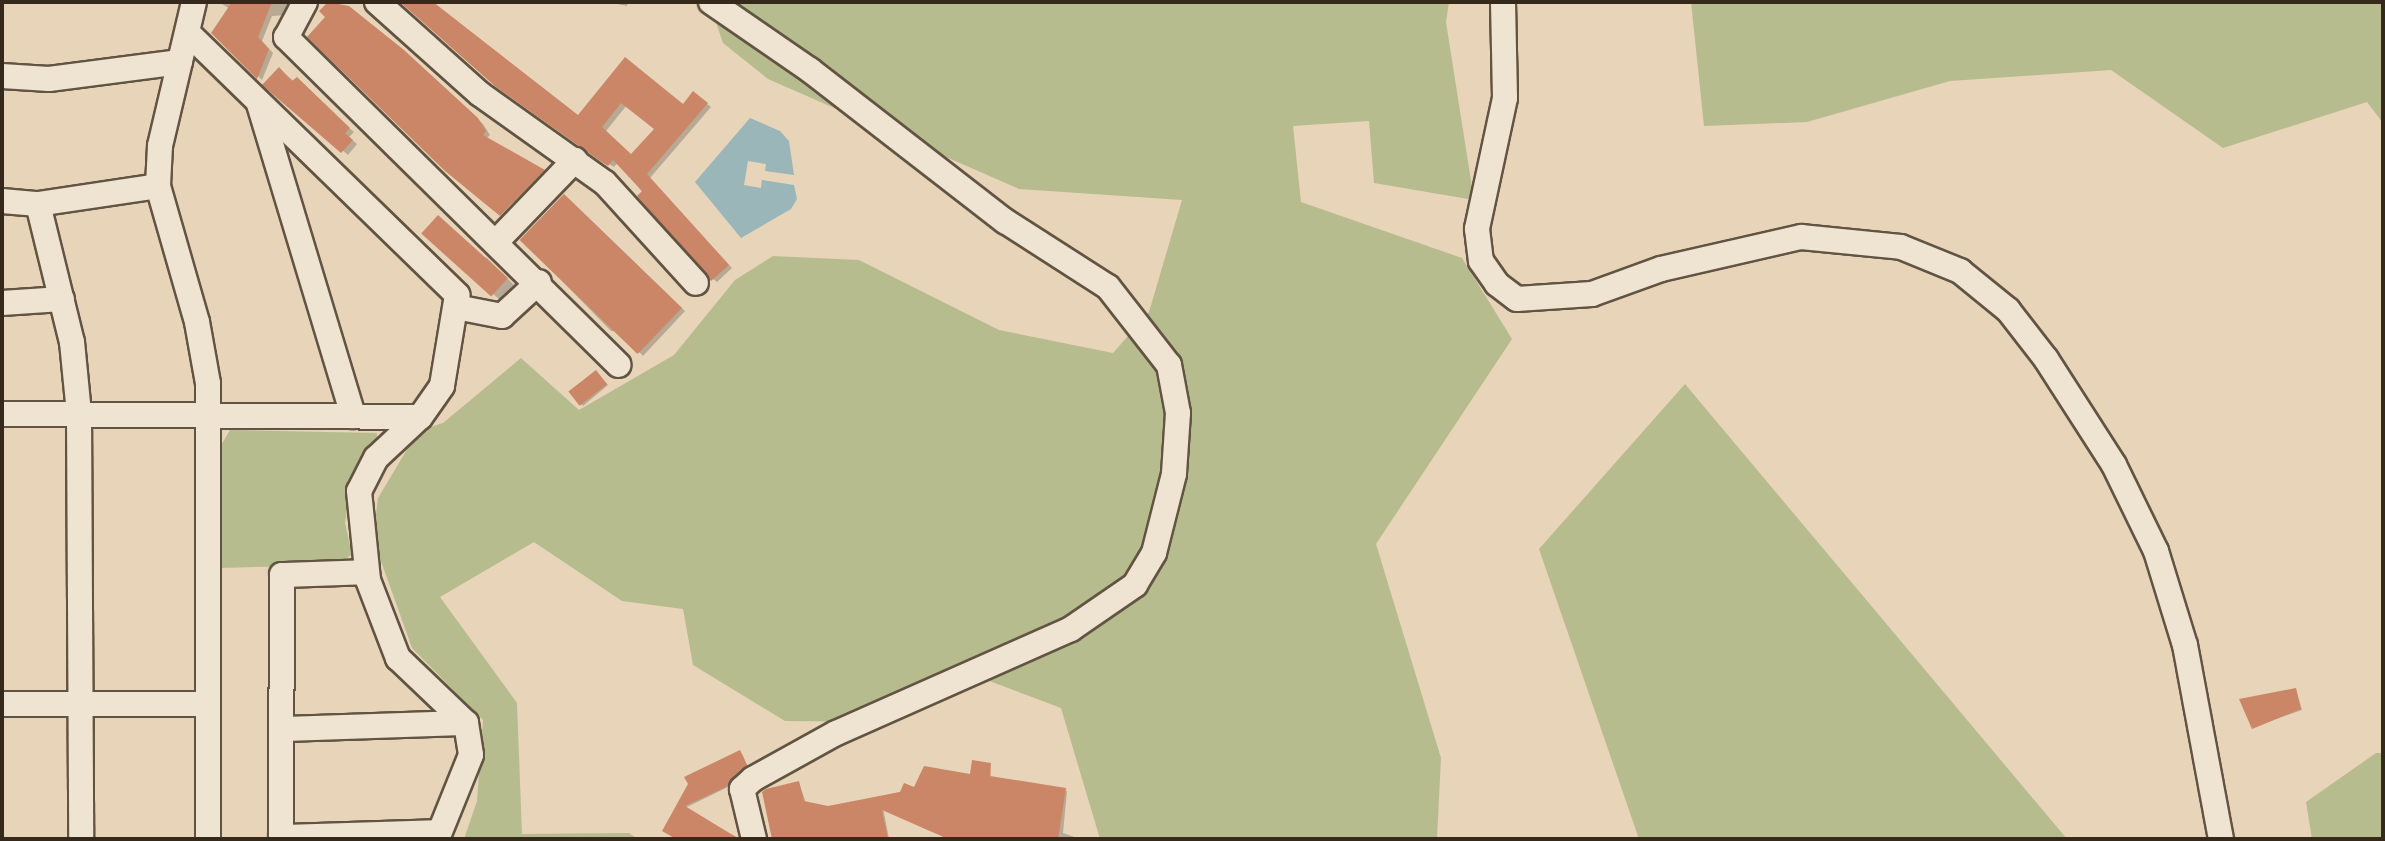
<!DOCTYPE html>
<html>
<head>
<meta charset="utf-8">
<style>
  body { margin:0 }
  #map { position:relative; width:2385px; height:841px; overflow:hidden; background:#e7d4b9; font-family:"IM FELL French Canon",serif }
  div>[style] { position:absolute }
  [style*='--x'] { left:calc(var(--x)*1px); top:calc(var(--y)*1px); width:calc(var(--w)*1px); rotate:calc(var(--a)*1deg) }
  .green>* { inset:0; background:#b7bc8e }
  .water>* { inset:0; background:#9ab6b9 }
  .shadow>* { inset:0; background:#0003 }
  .building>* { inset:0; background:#ca8666; transform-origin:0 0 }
  .roads { filter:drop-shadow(2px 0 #615442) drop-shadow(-2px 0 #615442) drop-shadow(0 2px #615442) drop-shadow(0 -2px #615442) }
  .minor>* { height:24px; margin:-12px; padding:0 12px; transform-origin:12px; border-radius:12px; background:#efe3d2 }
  span { translate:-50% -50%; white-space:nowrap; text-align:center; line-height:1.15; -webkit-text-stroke:6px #efe3d2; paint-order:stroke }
  .frame { position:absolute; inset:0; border:4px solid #34291a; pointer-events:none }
</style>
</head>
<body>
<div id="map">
  <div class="green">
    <div style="clip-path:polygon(709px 2px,1449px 2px,1446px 22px,1474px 200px,1374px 183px,1369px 121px,1293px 126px,1301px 202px,1462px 258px,1512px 339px,1376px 544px,1441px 758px,1437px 839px,1100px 839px,1061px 708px,952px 667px,879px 722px,785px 721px,693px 665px,683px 609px,622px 601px,534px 542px,440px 597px,517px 703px,522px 834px,629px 833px,638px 839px,464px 839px,477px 801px,483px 720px,412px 648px,373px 539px,378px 498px,418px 431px,443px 423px,521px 358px,579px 410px,674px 355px,735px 280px,773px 256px,859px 260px,999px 330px,1113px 353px,1149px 312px,1182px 200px,1019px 189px,768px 79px,723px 43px)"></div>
    <div style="clip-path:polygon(1691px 2px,2383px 2px,2383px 123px,2367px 102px,2223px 148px,2111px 70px,1950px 81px,1807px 122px,1704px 126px)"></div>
    <div style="clip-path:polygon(1685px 384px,2067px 839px,1639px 839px,1539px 549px)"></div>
    <div style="clip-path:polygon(230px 430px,377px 433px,376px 445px,359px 464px,350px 492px,345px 523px,352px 554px,338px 565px,218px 568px,220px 447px)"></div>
    <div style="clip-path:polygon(2376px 753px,2383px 753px,2383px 839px,2312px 839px,2306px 802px)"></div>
  </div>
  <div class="water">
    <div style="clip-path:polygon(750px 118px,780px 131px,789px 141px,794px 175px,765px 171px,766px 164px,748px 161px,744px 185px,761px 188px,762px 180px,794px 185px,797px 199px,791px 209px,741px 238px,695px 182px)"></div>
  </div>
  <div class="shadow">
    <div style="clip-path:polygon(219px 2px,292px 2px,287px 15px,272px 16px,262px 41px,273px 53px,262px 80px,214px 33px,230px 9px)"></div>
    <div style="clip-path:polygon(330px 2px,409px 56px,483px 124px,490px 135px,486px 139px,500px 213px,322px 11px)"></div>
    <div style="clip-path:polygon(evenodd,403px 2px,433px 2px,579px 117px,625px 60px,684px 106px,698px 97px,711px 107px,650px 178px,732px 268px,717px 282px,713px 279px,618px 162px,614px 167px,601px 159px,403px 2px,627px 105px,657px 129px,632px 156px,606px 131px,627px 105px)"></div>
    <div style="clip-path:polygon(607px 2px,628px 2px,627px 6px)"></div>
    <div style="clip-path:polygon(284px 73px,354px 132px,349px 137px,357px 144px,348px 155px,265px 84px)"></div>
    <div style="clip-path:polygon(545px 172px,548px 174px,503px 216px)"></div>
    <div style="clip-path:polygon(569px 199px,685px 311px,643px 356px,619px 331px,611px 331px,524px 242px)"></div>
    <div style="clip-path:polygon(423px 233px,487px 258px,514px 285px,500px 300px)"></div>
    <div style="clip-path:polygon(598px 374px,608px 385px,583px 406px,581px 404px)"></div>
    <div style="clip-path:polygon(2296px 690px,2302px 710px,2253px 727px)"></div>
    <div style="clip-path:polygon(742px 754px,748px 767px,730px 786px,685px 808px,740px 839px,680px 839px,665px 830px,690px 784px)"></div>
    <div style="clip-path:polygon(990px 765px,991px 779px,1067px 791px,1063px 833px,1080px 839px,952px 839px,883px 808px,889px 839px,774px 839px,799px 783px,806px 803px,828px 808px,972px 776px)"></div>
  </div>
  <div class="building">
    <div style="clip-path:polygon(232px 2px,272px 2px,258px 37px,269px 49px,257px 79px,211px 33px)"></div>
    <div style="clip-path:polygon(328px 2px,349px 6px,404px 50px,478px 118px,486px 131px,483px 135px,545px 170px,500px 216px,445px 171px,307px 37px,325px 17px,319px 11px)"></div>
    <div style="clip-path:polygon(evenodd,400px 2px,433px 2px,578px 115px,625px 57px,683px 104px,693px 91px,708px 103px,647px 174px,729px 265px,711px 281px,637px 196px,642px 191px,613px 160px,608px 166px,600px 161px,496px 87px,400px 2px,621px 103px,654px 129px,631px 154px,602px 127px,621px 103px)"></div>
    <div style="clip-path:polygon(279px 67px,292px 81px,297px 77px,350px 128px,345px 133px,353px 140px,341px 153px,262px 85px)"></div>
    <div style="left:564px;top:194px;width:164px;height:64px;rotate:44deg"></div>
    <div style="left:438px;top:215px;width:94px;height:25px;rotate:42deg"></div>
    <div style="left:596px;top:370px;width:18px;height:35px;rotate:52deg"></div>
    <div style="clip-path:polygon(2296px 688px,2301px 709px,2252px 729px,2239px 699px)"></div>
    <div style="clip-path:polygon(740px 750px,747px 765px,728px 786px,685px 806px,739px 839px,676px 839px,662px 831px,688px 784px,684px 777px)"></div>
    <div style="clip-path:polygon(972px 760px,991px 763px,990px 776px,1066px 788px,1058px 839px,948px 839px,882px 810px,888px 839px,772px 839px,762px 792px,766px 789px,799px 781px,804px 801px,828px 806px,900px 792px,904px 783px,914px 787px,924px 766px,970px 774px)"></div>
  </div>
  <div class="roads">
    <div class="minor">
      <div style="--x:194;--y:2;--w:148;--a:103.3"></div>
      <div style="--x:160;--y:146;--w:40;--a:92.9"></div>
      <div style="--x:158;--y:186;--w:141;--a:74"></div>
      <div style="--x:197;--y:322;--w:62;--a:79.8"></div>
      <div style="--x:208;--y:383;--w:456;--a:90"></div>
      <div style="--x:305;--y:2;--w:40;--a:118"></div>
      <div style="--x:286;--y:37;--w:467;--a:44.6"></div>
      <div style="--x:377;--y:2;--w:138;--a:41.8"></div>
      <div style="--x:480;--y:94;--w:153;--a:35.5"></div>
      <div style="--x:605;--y:183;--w:135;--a:47.7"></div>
      <div style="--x:711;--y:2;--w:120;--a:34.5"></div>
      <div style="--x:810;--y:70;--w:247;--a:37.8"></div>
      <div style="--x:1005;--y:221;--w:122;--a:32.7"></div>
      <div style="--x:1108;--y:287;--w:99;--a:52"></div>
      <div style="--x:1169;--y:365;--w:49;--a:79.4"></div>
      <div style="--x:1178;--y:413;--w:61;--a:93.8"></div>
      <div style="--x:1174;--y:474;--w:81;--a:104.2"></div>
      <div style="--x:1154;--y:553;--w:37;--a:121"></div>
      <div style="--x:1135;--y:585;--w:78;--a:145.5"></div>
      <div style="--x:1071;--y:629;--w:257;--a:156.1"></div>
      <div style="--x:836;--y:733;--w:95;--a:151"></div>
      <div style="--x:753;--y:779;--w:15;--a:138"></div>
      <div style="--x:742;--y:789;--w:51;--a:76.5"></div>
      <div style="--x:1503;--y:2;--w:96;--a:88.8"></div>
      <div style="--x:1505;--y:98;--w:134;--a:102.1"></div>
      <div style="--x:1477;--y:229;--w:32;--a:83"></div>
      <div style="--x:1481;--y:261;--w:28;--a:55"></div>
      <div style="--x:1497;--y:284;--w:25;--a:37"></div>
      <div style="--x:1517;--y:299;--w:75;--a:-3.8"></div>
      <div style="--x:1592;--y:294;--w:73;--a:-19.9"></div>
      <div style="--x:1661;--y:269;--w:144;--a:-12.9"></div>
      <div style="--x:1801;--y:237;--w:100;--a:5.7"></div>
      <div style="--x:1901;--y:247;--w:64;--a:22.1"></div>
      <div style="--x:1960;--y:271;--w:62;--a:39.1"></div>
      <div style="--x:2008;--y:310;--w:62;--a:52.2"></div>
      <div style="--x:2046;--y:359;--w:126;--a:57.3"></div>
      <div style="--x:2114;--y:465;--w:96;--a:64"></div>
      <div style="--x:2156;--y:551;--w:98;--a:72.9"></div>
      <div style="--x:2185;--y:645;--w:197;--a:79.5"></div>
      <div style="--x:188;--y:33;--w:376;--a:44.2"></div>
      <div style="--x:457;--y:295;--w:92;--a:99.4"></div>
      <div style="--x:442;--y:386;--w:38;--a:125"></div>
      <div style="--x:420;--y:417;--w:60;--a:137"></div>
      <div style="--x:376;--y:458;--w:37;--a:117"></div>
      <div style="--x:359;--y:491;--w:89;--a:84.2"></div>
      <div style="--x:368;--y:580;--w:84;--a:69"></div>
      <div style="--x:398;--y:658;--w:94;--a:43.7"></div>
      <div style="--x:466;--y:723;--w:32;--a:81"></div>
      <div style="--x:471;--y:755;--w:91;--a:112"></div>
      <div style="--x:2;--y:76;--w:47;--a:3.7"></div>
      <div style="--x:49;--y:79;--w:132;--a:-7.4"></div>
      <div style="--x:259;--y:104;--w:326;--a:73.2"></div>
      <div style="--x:2;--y:201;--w:36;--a:5"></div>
      <div style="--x:38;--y:204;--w:121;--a:-8.5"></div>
      <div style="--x:38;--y:204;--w:142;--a:76.2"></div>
      <div style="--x:72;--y:342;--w:71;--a:84.4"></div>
      <div style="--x:79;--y:413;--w:426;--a:89.7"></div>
      <div style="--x:496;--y:242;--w:114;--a:-46.1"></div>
      <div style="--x:2;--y:303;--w:60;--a:-3.8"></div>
      <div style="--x:456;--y:307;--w:47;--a:11.1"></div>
      <div style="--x:502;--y:316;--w:50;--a:-42.6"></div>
      <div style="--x:2;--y:414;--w:418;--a:0.4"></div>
      <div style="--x:2;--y:704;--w:206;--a:0"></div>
      <div style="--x:282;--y:729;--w:184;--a:-1.9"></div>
      <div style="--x:281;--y:837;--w:158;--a:-1.8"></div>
      <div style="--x:281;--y:839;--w:264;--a:-89.8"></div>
      <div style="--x:282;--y:575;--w:84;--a:-2"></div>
    </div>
  </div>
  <div class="frame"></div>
</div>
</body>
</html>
